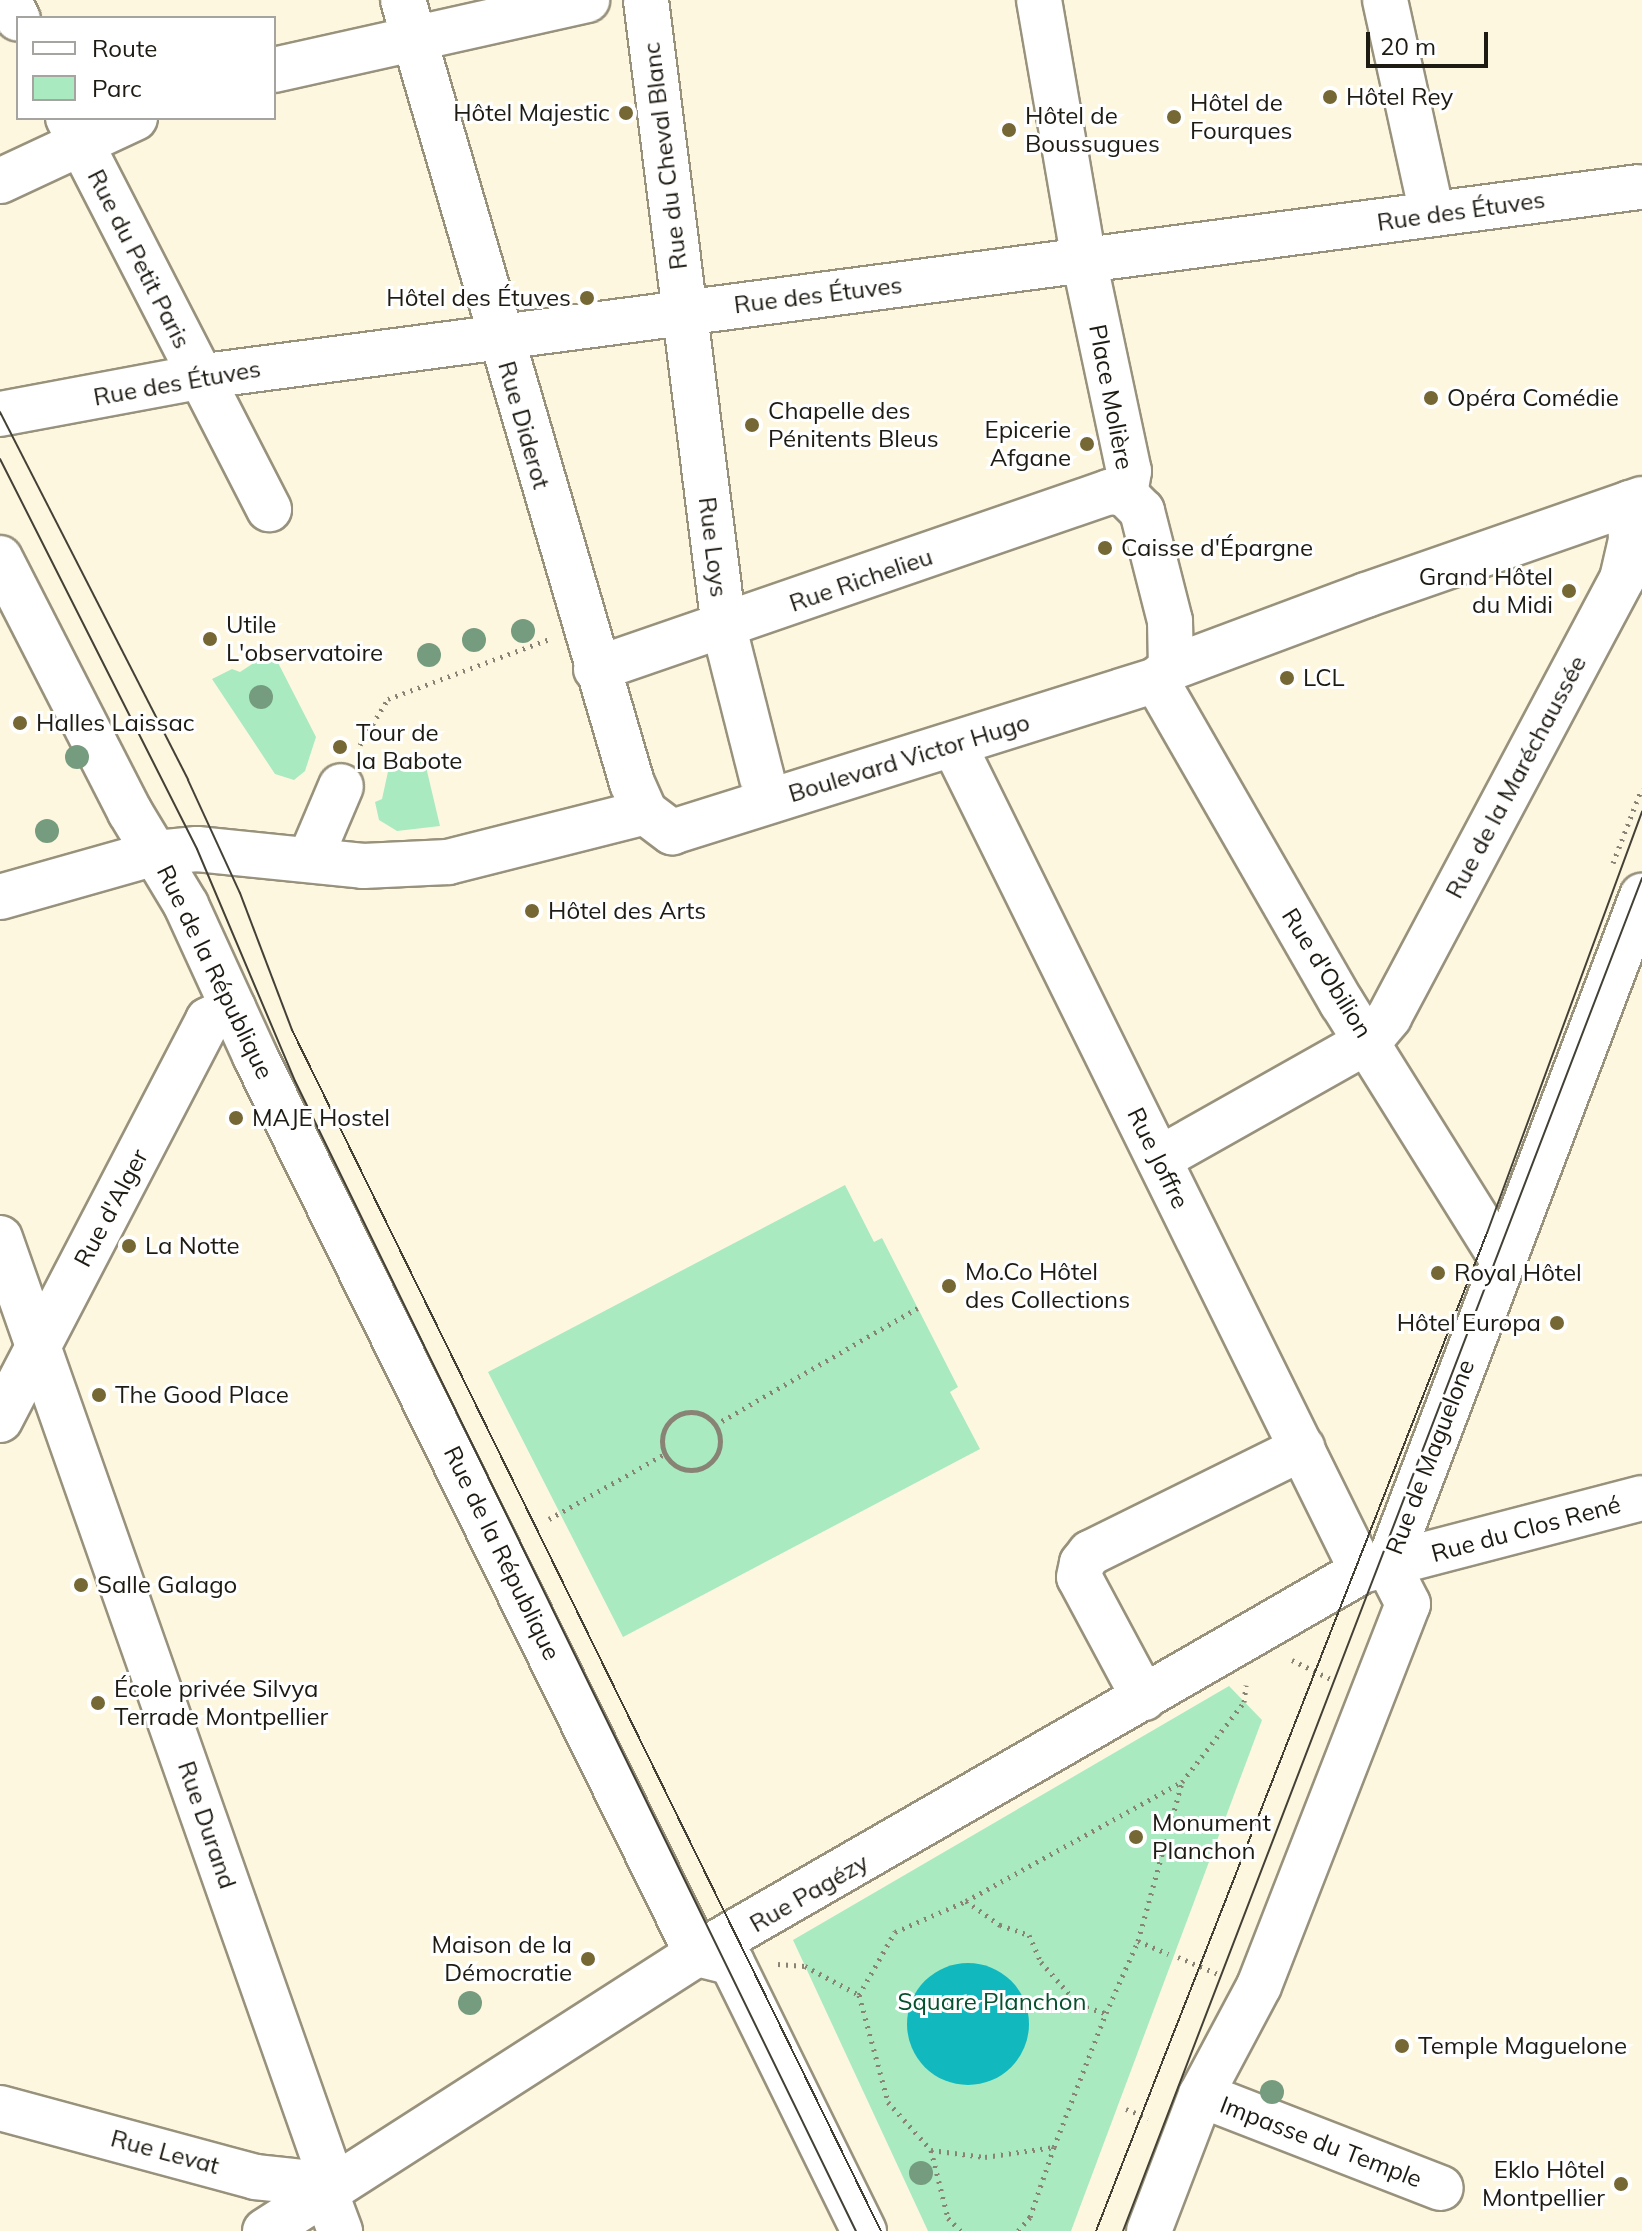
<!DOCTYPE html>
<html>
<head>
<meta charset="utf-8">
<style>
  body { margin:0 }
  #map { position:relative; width:1642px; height:2231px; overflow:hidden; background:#fef7e0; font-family:Mulish,sans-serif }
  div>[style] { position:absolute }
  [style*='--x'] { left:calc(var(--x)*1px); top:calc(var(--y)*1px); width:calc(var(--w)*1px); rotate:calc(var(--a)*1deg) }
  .green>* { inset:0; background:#a9eac1 }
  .water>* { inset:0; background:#11b9bf }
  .round { border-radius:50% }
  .path>* { height:5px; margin-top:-2.5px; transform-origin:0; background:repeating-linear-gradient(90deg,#888374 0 2px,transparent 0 8px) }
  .path>.ring { margin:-2.5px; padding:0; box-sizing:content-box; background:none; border:5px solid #888374; border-radius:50% }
  .roads { filter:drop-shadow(2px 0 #98927d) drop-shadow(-2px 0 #98927d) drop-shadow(0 2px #98927d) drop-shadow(0 -2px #98927d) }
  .minor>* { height:44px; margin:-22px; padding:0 22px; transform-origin:22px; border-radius:22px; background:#fff }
  .tram>* { height:2px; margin:-1px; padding:0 1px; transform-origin:1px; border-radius:1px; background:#434035 }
  .trees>* { width:24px; height:24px; margin:-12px; border-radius:50%; background:#769c7f }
  .dots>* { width:22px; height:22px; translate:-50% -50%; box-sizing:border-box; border:4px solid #fff; border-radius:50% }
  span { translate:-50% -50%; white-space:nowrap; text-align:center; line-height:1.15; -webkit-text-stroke:6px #fff; paint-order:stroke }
  .poi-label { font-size:24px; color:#1e1b13 }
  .left { translate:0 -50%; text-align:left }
  .right { translate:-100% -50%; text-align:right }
  .street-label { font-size:24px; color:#1e1b13 }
  .park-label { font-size:24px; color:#06512f }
  .legend { position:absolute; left:16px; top:16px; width:260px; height:104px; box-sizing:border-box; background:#fff; border:2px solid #a5a4a1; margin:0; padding:10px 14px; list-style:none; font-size:24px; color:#1e1b13 }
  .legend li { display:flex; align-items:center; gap:16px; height:40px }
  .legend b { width:40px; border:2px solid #a5a4a1 }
  .scale { position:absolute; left:1366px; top:32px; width:122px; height:36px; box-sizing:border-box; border:4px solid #1e1b13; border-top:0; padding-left:10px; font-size:24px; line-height:28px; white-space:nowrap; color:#1e1b13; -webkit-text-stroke:6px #fff; paint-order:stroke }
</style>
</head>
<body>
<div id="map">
  <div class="green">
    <div style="clip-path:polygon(272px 651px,316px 737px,305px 771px,294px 780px,275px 774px,212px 679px,232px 669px,240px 672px)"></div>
    <div style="clip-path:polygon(423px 754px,440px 826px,397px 831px,379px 820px,375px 802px,382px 799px,389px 767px)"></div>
    <div style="clip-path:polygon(845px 1185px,874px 1242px,882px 1238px,958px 1387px,950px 1392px,980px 1449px,623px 1637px,488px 1372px)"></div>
    <div style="clip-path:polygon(1229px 1686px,1262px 1720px,1071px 2231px,928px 2231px,793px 1940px)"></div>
  </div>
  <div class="water">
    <div class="round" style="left:907px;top:1963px;width:122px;height:122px"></div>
  </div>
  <div class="path">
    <div style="--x:360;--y:745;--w:54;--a:-58.7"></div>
    <div style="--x:388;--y:699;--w:172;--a:-20.4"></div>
    <div style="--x:1613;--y:863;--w:80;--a:-68.9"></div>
    <div class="ring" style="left:662px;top:1412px;width:53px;height:53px"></div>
    <div style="--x:715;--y:1425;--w:234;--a:-30"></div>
    <div style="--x:549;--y:1519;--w:133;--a:-29.3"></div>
    <div style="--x:1292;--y:1660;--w:46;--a:26"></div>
    <div style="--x:966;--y:1901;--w:247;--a:-28.9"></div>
    <div style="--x:1138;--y:1941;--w:33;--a:23"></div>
    <div style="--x:1178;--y:1957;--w:43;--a:23"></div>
    <div style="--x:778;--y:1964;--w:27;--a:4"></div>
    <div style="--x:805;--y:1966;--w:61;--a:28.2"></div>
    <div style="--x:859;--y:1995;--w:111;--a:74.8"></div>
    <div style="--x:888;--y:2102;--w:64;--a:48.1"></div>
    <div style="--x:931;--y:2150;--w:54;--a:7.4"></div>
    <div style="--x:985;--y:2157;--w:70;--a:-8.2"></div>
    <div style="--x:1054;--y:2147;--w:74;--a:108.9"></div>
    <div style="--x:1030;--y:2217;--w:18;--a:131"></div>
    <div style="--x:859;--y:1995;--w:73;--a:-60.3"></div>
    <div style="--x:895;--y:1932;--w:77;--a:-23.6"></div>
    <div style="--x:966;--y:1901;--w:42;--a:35.2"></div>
    <div style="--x:1000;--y:1925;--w:31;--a:19"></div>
    <div style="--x:1029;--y:1935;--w:30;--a:66"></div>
    <div style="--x:1041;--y:1962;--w:57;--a:48.5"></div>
    <div style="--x:1079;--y:2005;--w:28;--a:17"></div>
    <div style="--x:1106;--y:2013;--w:79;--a:-66"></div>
    <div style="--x:1138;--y:1941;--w:165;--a:-74.5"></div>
    <div style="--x:1182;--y:1782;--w:101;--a:-52.2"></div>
    <div style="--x:1244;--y:1702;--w:17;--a:-83"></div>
    <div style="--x:1126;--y:2109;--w:24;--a:22"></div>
    <div style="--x:1054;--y:2147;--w:144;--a:-68.8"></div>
    <div style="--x:931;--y:2150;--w:70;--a:76"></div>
    <div style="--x:948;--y:2218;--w:18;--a:45"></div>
  </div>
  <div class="roads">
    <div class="minor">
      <div style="--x:8;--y:0;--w:21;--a:62"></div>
      <div style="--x:403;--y:0;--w:816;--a:73.7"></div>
      <div style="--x:632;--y:783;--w:32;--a:66"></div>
      <div style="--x:645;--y:812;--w:34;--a:37"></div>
      <div style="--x:672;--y:832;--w:507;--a:-17.43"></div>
      <div style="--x:1156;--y:680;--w:19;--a:-39"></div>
      <div style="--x:1171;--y:668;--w:208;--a:-20.5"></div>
      <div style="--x:1366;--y:595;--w:292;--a:-19.2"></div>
      <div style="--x:646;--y:0;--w:633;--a:82.92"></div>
      <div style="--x:724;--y:628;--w:155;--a:75.8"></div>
      <div style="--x:1039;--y:0;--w:264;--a:80.2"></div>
      <div style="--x:1084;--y:260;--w:216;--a:78"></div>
      <div style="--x:1129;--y:471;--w:23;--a:100"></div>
      <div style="--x:1385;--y:0;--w:219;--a:77.6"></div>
      <div style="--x:274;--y:70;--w:321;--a:-12.6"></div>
      <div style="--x:68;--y:118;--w:440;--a:62.8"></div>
      <div style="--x:0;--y:181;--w:149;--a:-25"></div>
      <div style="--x:0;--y:414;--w:201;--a:-10.6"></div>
      <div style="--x:198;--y:377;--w:1453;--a:-7.51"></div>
      <div style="--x:1125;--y:494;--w:24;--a:45"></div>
      <div style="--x:1142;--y:511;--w:114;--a:75.7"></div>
      <div style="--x:1170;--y:621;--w:47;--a:88.8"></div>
      <div style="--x:0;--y:558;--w:285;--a:62.9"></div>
      <div style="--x:130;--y:812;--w:109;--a:58.9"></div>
      <div style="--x:186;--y:905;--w:166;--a:65.4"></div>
      <div style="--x:255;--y:1056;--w:1001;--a:63.79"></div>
      <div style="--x:596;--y:669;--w:543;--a:-19.04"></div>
      <div style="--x:1109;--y:492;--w:16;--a:7"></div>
      <div style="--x:1156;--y:680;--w:373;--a:60.1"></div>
      <div style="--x:1342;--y:1003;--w:305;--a:58"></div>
      <div style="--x:954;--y:745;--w:921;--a:63.71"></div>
      <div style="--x:310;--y:859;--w:79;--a:-67"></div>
      <div style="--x:0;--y:897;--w:162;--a:-15.8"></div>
      <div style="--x:156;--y:853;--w:41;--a:-5.6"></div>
      <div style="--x:197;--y:849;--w:167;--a:5.8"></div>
      <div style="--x:363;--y:866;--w:85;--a:-2.7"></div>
      <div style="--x:448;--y:862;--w:203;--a:-14.2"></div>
      <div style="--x:1159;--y:1159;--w:242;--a:-29.4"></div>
      <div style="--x:1370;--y:1040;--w:30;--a:-50"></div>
      <div style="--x:1389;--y:1017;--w:496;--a:-62"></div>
      <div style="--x:1622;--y:579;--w:39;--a:-77"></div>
      <div style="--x:1631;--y:541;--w:38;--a:-92"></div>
      <div style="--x:0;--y:1238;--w:1004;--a:70.63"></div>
      <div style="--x:0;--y:1420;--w:451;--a:-62.5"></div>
      <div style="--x:208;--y:1020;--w:28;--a:-26"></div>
      <div style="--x:1144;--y:1698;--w:137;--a:-118.2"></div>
      <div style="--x:1079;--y:1577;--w:14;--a:-78"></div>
      <div style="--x:1082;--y:1563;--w:13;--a:-51"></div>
      <div style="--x:1090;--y:1553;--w:237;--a:-26.3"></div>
      <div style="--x:697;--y:1954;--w:36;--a:14"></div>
      <div style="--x:732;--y:1963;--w:299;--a:63.8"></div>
      <div style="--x:1201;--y:2095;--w:257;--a:21.2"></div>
      <div style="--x:0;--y:2108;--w:264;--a:15.1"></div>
      <div style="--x:255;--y:2177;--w:78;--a:5.9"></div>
      <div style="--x:325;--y:2191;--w:43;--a:69.4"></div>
      <div style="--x:265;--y:2231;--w:513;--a:-32.67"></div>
      <div style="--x:697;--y:1954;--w:767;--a:-29.94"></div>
      <div style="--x:1362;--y:1571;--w:289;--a:-14.6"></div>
      <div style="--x:1149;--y:2231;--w:146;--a:-69.1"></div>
      <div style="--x:1201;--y:2095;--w:123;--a:-62"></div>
      <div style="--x:1259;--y:1986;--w:410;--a:-68.7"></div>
      <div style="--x:1408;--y:1604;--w:44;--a:-117.1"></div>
      <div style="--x:1388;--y:1565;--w:716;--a:-69.21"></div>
    </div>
  </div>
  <div class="tram">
    <div style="--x:0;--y:412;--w:413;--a:62.9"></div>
    <div style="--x:188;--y:780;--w:124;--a:65.3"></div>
    <div style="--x:240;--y:893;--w:147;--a:69.2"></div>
    <div style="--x:292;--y:1030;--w:1338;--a:63.88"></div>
    <div style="--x:0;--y:459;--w:437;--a:63.2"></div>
    <div style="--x:197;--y:849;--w:252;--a:67.1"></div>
    <div style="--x:295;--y:1081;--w:1280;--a:64"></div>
    <div style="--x:1096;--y:2231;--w:1072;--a:-68.61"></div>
    <div style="--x:1487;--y:1233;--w:449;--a:-69.8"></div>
    <div style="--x:1123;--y:2231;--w:1449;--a:-69.01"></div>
  </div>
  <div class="trees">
    <div style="left:523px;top:631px"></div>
    <div style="left:474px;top:640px"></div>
    <div style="left:429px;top:655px"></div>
    <div style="left:261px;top:697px"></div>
    <div style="left:77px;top:757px"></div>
    <div style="left:47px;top:831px"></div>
    <div style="left:470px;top:2003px"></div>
    <div style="left:1272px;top:2092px"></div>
    <div style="left:921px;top:2173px"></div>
  </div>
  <div class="dots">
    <div style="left:1330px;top:97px;background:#756835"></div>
    <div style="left:626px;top:113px;background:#756835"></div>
    <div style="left:1174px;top:117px;background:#756835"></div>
    <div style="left:1009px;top:130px;background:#756835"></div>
    <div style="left:587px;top:298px;background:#756835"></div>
    <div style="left:1431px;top:398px;background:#756835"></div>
    <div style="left:752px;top:425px;background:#756835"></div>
    <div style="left:1087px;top:444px;background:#756835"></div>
    <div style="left:1105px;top:548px;background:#756835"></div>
    <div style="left:1569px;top:591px;background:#756835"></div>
    <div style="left:210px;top:639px;background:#756835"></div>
    <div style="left:1287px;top:678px;background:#756835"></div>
    <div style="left:20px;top:723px;background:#756835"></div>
    <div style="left:340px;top:747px;background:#756835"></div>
    <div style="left:532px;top:911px;background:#756835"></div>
    <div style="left:236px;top:1118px;background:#756835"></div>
    <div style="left:129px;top:1246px;background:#756835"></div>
    <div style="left:1438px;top:1273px;background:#756835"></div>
    <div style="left:949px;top:1286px;background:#756835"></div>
    <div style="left:1557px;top:1323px;background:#756835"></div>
    <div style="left:99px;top:1395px;background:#756835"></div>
    <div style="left:81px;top:1585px;background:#756835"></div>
    <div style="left:98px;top:1703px;background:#756835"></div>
    <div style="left:1136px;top:1837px;background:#756835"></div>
    <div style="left:588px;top:1959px;background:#756835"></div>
    <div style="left:1402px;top:2046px;background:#756835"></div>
    <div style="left:1621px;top:2184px;background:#756835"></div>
  </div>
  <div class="poi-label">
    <span class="left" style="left:1346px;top:97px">Hôtel Rey</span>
    <span class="left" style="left:1190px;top:117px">Hôtel de<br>Fourques</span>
    <span class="right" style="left:610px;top:113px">Hôtel Majestic</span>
    <span class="left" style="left:1025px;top:130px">Hôtel de<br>Boussugues</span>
    <span class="right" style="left:571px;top:298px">Hôtel des Étuves</span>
    <span class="left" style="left:1447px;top:398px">Opéra Comédie</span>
    <span class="left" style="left:768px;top:425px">Chapelle des<br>Pénitents Bleus</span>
    <span class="right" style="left:1071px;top:444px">Epicerie<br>Afgane</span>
    <span class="left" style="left:1121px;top:548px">Caisse d'Épargne</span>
    <span class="right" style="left:1553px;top:591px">Grand Hôtel<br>du Midi</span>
    <span class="left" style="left:226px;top:639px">Utile<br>L'observatoire</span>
    <span class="left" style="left:1303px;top:678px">LCL</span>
    <span class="left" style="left:36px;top:723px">Halles Laissac</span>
    <span class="left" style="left:356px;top:747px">Tour de<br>la Babote</span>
    <span class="left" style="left:548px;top:911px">Hôtel des Arts</span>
    <span class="left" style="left:252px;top:1118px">MAJE Hostel</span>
    <span class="left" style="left:145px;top:1246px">La Notte</span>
    <span class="left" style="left:965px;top:1286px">Mo.Co Hôtel<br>des Collections</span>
    <span class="left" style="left:1454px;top:1273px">Royal Hôtel</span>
    <span class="right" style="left:1541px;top:1323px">Hôtel Europa</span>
    <span class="left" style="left:115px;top:1395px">The Good Place</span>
    <span class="left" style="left:97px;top:1585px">Salle Galago</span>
    <span class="left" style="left:114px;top:1703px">École privée Silvya<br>Terrade Montpellier</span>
    <span class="left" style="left:1152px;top:1837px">Monument<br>Planchon</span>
    <span class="right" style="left:572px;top:1959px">Maison de la<br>Démocratie</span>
    <span class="left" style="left:1418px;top:2046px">Temple Maguelone</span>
    <span class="right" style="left:1605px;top:2184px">Eklo Hôtel<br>Montpellier</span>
  </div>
  <div class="street-label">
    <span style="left:665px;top:156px;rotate:-97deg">Rue du Cheval Blanc</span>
    <span style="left:1461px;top:211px;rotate:-8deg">Rue des Étuves</span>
    <span style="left:139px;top:259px;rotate:63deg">Rue du Petit Paris</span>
    <span style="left:818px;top:295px;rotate:-7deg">Rue des Étuves</span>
    <span style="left:177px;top:383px;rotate:-10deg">Rue des Étuves</span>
    <span style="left:1111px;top:397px;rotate:79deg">Place Molière</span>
    <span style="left:524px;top:425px;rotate:74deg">Rue Diderot</span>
    <span style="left:713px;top:547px;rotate:83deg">Rue Loys</span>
    <span style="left:861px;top:580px;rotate:-19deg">Rue Richelieu</span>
    <span style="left:909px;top:758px;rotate:-17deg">Boulevard Victor Hugo</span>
    <span style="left:1516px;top:777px;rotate:-62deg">Rue de la Maréchaussée</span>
    <span style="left:215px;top:972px;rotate:64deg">Rue de la République</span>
    <span style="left:1327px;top:973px;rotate:58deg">Rue d'Obilion</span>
    <span style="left:1158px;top:1158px;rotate:64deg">Rue Joffre</span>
    <span style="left:111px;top:1208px;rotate:-62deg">Rue d'Alger</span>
    <span style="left:1430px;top:1457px;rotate:-69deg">Rue de Maguelone</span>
    <span style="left:1526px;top:1529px;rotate:-15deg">Rue du Clos René</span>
    <span style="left:502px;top:1553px;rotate:64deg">Rue de la République</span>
    <span style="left:207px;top:1825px;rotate:71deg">Rue Durand</span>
    <span style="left:809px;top:1893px;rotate:-30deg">Rue Pagézy</span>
    <span style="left:1321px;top:2142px;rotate:21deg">Impasse du Temple</span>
    <span style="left:165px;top:2152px;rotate:15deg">Rue Levat</span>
  </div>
  <div class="park-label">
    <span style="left:992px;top:2002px">Square Planchon</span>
  </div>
  <ul class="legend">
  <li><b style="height:10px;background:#fff"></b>Route</li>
  <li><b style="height:22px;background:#a9eac1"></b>Parc</li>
  </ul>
  <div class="scale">20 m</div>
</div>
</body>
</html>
